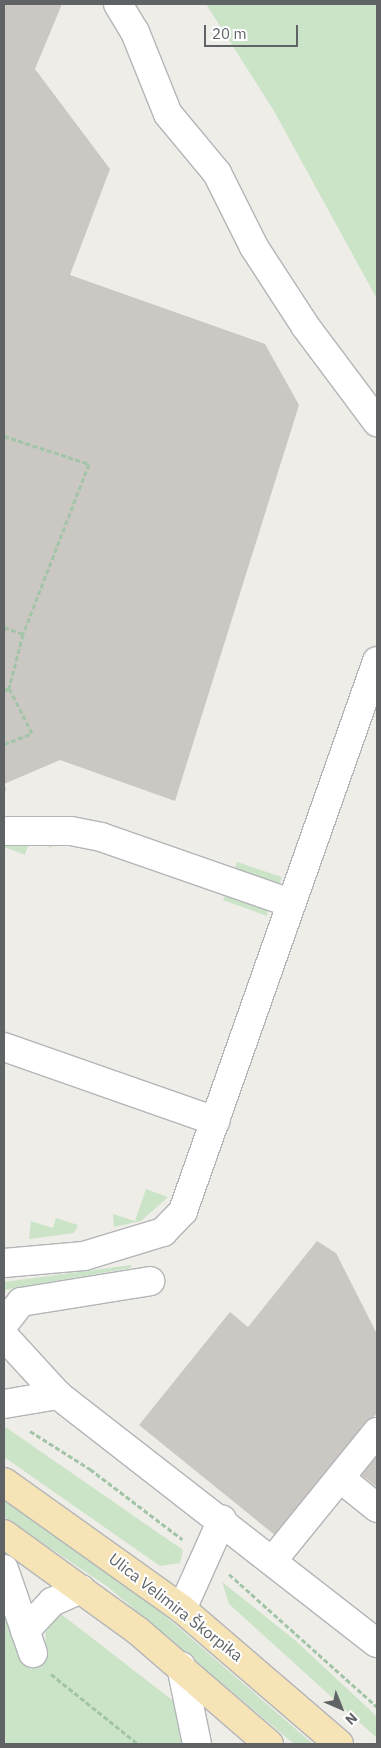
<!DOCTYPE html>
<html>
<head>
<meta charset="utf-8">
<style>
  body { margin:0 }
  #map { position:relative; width:381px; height:1748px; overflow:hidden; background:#efede8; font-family:"IBM Plex Sans",sans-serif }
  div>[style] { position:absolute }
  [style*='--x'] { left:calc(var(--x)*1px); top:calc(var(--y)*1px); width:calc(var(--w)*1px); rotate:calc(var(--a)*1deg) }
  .green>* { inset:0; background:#cbe4c8 }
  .building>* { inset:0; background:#cbc8c4 }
  .path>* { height:3px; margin-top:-1.5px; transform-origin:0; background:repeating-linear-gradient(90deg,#a2c4a7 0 5px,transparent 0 7.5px) }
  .roads { filter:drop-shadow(1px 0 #b3b5b8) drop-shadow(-1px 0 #b3b5b8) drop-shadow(0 1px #b3b5b8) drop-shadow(0 -1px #b3b5b8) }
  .minor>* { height:28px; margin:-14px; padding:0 14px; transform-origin:14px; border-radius:14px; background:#fff }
  .major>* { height:28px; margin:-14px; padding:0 14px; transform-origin:14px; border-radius:14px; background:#f6e4b6 }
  span { translate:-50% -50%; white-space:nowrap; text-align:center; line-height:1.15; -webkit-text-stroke:4px #fff; paint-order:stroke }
  .street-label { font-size:16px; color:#5f6366 }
  .frame { position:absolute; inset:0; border:5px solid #5f6366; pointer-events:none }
  .north { position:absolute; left:316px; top:1683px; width:50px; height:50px; -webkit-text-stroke:4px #fff; paint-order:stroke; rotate:136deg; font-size:14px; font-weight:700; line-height:20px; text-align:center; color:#5f6366 }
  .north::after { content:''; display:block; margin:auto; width:18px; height:22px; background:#5f6366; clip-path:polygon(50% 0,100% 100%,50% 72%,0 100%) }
  .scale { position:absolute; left:204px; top:25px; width:94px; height:22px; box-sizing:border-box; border:2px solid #5f6366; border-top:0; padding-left:6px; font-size:15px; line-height:18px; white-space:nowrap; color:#5f6366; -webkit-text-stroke:4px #fff; paint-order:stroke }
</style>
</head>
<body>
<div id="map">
  <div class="green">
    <div style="clip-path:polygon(206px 4px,377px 4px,377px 299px,274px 111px)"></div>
    <div style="clip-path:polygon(47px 837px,52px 848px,30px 840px,25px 855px,4px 847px,7px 842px)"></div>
    <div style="clip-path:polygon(237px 862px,282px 877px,280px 883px,274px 887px,234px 870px)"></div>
    <div style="clip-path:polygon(226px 893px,268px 906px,267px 916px,223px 900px)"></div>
    <div style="clip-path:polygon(146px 1189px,168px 1197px,141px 1221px,114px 1227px,113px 1214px,135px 1221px)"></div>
    <div style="clip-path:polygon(56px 1218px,78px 1225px,74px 1233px,29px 1239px,31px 1221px,53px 1228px)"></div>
    <div style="clip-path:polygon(131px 1265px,131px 1268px,4px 1290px,4px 1282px)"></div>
    <div style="clip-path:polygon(4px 1426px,183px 1550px,180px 1563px,160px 1566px,4px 1457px)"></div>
    <div style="clip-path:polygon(4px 1500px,156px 1608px,313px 1744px,294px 1744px,108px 1587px,4px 1517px)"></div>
    <div style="clip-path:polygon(222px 1582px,296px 1641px,371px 1711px,377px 1717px,377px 1738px,229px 1604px)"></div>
    <div style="clip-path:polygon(4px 1610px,45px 1652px,46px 1624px,61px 1614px,176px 1703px,187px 1744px,4px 1744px)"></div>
  </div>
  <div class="building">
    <div style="clip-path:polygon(4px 4px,62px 4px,35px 69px,110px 169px,70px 275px,265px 344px,299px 405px,175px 801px,60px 760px,4px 784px)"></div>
    <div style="clip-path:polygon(317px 1241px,336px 1253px,377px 1334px,377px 1413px,276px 1536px,139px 1425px,230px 1312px,248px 1327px)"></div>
    <div style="clip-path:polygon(377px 1452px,377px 1487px,360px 1474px)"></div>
  </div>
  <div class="path">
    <div style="--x:4;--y:436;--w:89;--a:18.2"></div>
    <div style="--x:89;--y:464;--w:182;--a:111.2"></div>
    <div style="--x:4;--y:627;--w:20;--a:20"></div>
    <div style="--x:23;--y:634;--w:56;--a:104.5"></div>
    <div style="--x:9;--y:688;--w:6;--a:149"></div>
    <div style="--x:4;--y:744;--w:30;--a:-21"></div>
    <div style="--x:32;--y:733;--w:51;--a:-117.1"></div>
    <div style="--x:4;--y:786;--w:6;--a:90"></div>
    <div style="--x:30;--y:1431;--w:71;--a:32.3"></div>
    <div style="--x:90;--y:1469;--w:116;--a:37.3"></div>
    <div style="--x:229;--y:1574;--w:199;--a:41.9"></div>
    <div style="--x:51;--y:1674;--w:112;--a:38.8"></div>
  </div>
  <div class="roads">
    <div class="minor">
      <div style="--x:118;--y:4;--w:33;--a:59"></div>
      <div style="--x:135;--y:32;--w:88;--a:68.1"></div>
      <div style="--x:168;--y:114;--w:77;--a:50.3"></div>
      <div style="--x:217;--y:173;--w:83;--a:63.4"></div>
      <div style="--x:254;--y:247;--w:95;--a:57"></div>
      <div style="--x:306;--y:327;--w:119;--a:53.2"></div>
      <div style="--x:4;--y:831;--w:67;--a:0"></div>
      <div style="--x:71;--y:831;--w:31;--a:11"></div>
      <div style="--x:101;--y:837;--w:201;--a:19.2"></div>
      <div style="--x:4;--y:1047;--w:224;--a:19.3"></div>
      <div style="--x:4;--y:1263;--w:80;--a:-5"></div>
      <div style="--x:84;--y:1256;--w:83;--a:-16.9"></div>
      <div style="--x:163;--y:1232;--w:29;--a:-46"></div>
      <div style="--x:183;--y:1211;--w:583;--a:-70.57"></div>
      <div style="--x:4;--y:1324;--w:28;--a:-52"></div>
      <div style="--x:21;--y:1302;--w:131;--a:-9.2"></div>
      <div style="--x:4;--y:1336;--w:80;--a:47.5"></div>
      <div style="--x:4;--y:1404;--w:55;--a:-9.5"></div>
      <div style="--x:58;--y:1395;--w:404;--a:37.9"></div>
      <div style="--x:340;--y:1478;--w:48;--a:39"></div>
      <div style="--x:273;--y:1560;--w:165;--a:-50.9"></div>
      <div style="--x:4;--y:1569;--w:89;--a:71"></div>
      <div style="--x:182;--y:1609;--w:98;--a:-65.8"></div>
      <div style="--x:25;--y:1631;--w:40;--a:-47"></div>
      <div style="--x:52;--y:1602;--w:32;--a:-24"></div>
      <div style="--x:181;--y:1666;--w:80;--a:78.4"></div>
    </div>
    <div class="major">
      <div style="--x:4;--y:1482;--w:219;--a:35.5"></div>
      <div style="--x:182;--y:1609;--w:207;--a:40.7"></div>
      <div style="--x:4;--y:1534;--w:165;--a:35.9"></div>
      <div style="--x:138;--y:1631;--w:173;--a:40.8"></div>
    </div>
  </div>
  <div class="street-label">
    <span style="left:176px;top:1607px;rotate:38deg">Ulica Velimira Škorpika</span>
  </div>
  <div class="frame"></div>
  <div class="north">N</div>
  <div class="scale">20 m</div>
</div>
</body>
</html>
